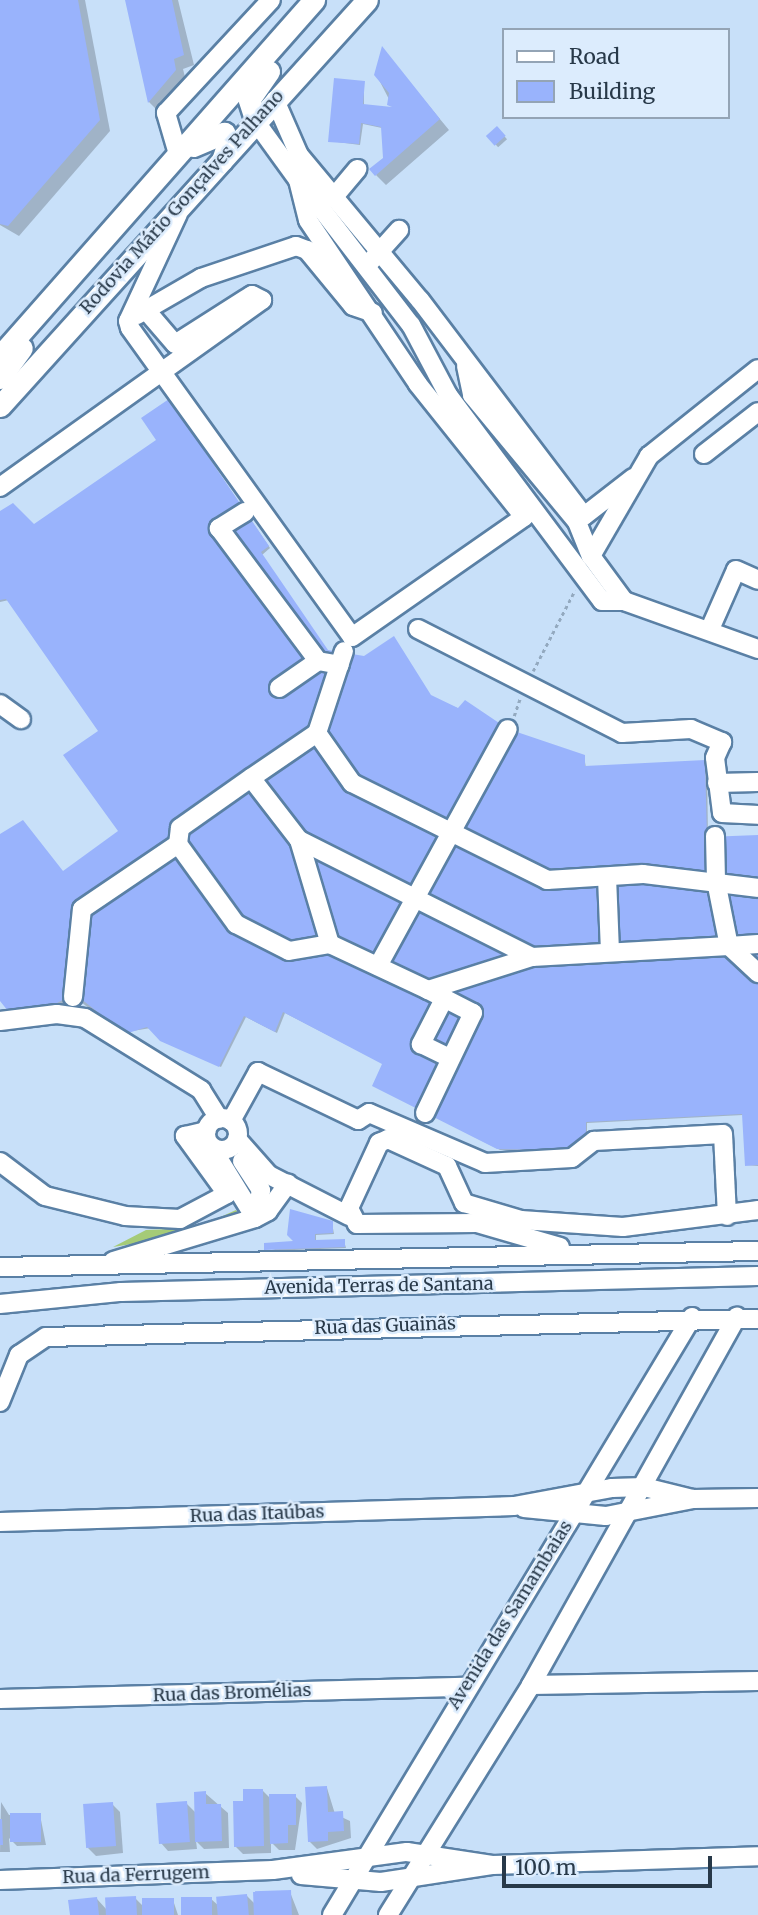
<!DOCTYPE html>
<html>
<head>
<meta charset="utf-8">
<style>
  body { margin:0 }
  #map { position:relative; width:758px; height:1915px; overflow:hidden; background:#c8e0f9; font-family:Merriweather,serif }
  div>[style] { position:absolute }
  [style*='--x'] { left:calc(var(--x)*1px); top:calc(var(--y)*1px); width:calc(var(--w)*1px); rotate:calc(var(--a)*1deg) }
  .green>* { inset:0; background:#a5cb77 }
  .shadow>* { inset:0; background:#0003; transform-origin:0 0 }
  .building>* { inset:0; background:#99b3fc; transform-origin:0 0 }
  .path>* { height:2.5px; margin-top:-1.25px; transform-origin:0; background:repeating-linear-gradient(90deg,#93a9bf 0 3.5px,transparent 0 7px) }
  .roads { filter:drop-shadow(2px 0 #5a80a5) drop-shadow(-2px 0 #5a80a5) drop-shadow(0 2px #5a80a5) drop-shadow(0 -2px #5a80a5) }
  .minor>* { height:18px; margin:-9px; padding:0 9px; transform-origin:9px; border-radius:9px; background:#fff }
  .minor>.ring { margin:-9px; padding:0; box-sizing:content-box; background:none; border:18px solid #fff; border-radius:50% }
  .major>* { height:21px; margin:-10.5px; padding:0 10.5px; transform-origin:10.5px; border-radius:10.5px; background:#fff }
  span { translate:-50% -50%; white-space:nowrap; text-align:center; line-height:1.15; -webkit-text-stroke:5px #dcecfd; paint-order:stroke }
  .street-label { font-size:18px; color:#283949 }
  .legend { position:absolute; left:502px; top:28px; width:228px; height:91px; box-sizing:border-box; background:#dcecfd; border:2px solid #94a4b5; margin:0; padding:9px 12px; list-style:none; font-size:21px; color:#283949 }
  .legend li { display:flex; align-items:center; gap:14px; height:35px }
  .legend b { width:35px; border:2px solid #94a4b5 }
  .scale { position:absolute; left:502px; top:1856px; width:210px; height:32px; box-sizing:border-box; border:4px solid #283949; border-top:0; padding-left:9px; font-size:21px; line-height:24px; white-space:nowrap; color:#283949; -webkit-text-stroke:5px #dcecfd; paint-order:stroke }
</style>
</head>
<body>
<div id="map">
  <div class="green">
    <div style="clip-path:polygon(236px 1210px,240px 1216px,169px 1238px,113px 1247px,146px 1230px,196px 1228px)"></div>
  </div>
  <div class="shadow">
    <div style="clip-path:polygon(0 0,85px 0,110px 131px,19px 236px,0 225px)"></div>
    <div style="clip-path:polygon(127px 0,178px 0,194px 65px,183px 69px,186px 81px,159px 112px,149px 102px)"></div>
    <div style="clip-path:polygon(383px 50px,449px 130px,386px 185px,376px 175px,385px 159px,382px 128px,363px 124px,360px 145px,330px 141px,364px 83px,364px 106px,394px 109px,376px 74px)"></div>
    <div style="left:497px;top:128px;width:15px;height:12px;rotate:48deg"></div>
    <div style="clip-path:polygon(171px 403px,270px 548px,262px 555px,328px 652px,508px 730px,584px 756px,586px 768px,707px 763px,708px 839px,758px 837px,758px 1166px,746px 1165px,743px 1115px,587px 1123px,587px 1148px,575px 1152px,500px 1150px,376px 1087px,384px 1064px,285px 1013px,277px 1033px,246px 1017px,221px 1067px,164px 1042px,151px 1028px,120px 1033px,76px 998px,43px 1013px,0 995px,0 836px,63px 873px,121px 832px,100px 732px,9px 600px,0 602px,0 513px,34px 526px,158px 440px)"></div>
    <div style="clip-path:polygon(292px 1211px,332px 1223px,334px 1234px,316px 1235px,316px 1242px,344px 1241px,346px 1248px,268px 1251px,297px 1243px)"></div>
    <div style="clip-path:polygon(327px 1788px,335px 1814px,350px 1821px,351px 1838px,317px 1849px,309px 1841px)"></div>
    <div style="clip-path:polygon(263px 1791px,271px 1799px,295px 1796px,302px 1803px,295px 1850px,279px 1850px,271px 1842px,271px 1853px,243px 1854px,235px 1846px,245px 1803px)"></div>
    <div style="clip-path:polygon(205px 1793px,228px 1813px,229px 1848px,204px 1849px,196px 1841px,197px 1849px,168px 1851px,161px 1843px,186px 1803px,196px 1813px)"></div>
    <div style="clip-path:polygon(1px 1802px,9px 1815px,40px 1815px,46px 1845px,17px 1846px,9px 1838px,10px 1852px,0 1852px)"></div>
    <div style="clip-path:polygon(112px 1804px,120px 1812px,123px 1853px,96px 1856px,88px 1848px)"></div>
    <div style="clip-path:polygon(290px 1892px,299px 1915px,183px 1915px,211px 1899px,219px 1906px,247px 1896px,256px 1905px)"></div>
    <div style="clip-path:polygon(135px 1898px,144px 1907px,173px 1900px,178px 1915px,71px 1915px,97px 1899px,107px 1910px)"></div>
  </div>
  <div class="building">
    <div style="clip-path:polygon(0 0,78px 0,100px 120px,8px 226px,0 224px)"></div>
    <div style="clip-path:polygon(125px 0,172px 0,184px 55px,174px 59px,176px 70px,148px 103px)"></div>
    <div style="clip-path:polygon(382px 46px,440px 119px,375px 176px,369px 169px,383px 158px,381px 127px,361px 123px,359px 144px,328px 142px,334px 78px,365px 81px,363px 104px,392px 107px,392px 129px,392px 107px,387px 105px,389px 93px,374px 75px)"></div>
    <div style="left:497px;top:126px;width:13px;height:15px;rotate:48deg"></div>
    <div style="clip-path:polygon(169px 399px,269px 546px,261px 552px,328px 650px,364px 656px,394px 636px,431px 695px,458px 708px,465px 700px,508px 729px,585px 755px,585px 766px,705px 760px,707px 837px,758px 835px,758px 1165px,745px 1166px,742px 1114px,586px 1122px,586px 1146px,572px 1150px,497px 1149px,372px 1086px,382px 1064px,283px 1012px,275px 1032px,244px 1016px,219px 1067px,160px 1041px,147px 1027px,125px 1034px,80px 998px,66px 998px,41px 1012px,8px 1011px,0 1001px,0 834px,23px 820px,63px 871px,118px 831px,63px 755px,98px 731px,6px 599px,0 600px,0 511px,13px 503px,34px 524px,156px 440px,141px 418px)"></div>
    <div style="clip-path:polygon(290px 1209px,333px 1221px,333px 1233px,315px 1234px,315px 1240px,345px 1239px,345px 1247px,264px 1250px,264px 1243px,293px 1241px,287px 1235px)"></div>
    <div style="clip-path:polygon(327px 1786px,328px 1812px,343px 1811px,344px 1831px,328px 1832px,328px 1841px,308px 1842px,305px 1787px)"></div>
    <div style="clip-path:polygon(243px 1789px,263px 1789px,264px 1846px,234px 1847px,233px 1801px,243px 1801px)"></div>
    <div style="clip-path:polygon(206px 1791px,206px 1804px,221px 1804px,222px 1841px,195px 1842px,194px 1792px)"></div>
    <div style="clip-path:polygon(269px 1794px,296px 1794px,296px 1825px,288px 1825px,288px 1843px,270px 1844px)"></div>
    <div style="left:187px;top:1801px;width:41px;height:31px;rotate:86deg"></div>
    <div style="left:113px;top:1802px;width:44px;height:30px;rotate:86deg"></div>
    <div style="left:10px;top:1813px;width:31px;height:29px"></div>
    <div style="clip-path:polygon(0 1819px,2px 1819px,3px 1845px,0 1845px)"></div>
    <div style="left:291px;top:1890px;width:25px;height:38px;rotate:88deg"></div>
    <div style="left:247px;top:1894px;width:21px;height:31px;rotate:85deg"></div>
    <div style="left:136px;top:1896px;width:19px;height:31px;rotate:87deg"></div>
    <div style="clip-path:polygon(97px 1897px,99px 1915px,70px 1915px,68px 1900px)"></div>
    <div style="left:212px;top:1897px;width:18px;height:31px;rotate:90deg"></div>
    <div style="left:174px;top:1898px;width:17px;height:32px;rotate:90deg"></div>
  </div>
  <div class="path">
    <div style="--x:533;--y:671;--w:91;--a:-62.6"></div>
    <div style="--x:514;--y:716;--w:18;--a:-71"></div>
  </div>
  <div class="roads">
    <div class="minor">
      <div style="--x:275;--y:100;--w:60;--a:66.4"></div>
      <div style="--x:299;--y:155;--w:189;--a:50.2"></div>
      <div style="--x:420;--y:300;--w:271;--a:52.8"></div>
      <div style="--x:584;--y:516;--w:62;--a:-37.8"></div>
      <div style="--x:178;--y:154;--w:43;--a:-106.3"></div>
      <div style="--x:166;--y:113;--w:154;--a:-47.1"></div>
      <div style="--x:303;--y:185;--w:177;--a:52.4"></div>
      <div style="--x:411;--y:325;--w:79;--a:62.1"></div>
      <div style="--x:448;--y:395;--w:257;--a:53.2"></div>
      <div style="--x:602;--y:601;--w:22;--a:0"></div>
      <div style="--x:624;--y:601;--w:142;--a:19.7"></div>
      <div style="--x:333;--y:198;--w:38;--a:-50"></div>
      <div style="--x:178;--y:214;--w:118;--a:115"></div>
      <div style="--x:128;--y:321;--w:7;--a:74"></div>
      <div style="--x:130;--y:328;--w:380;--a:54.3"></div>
      <div style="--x:352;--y:637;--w:210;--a:-34.9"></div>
      <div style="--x:524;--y:517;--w:170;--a:-128.6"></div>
      <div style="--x:418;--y:384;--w:197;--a:-123.9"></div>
      <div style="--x:308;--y:220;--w:41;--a:-104"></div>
      <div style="--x:298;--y:180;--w:72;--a:-125.9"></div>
      <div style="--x:371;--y:261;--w:42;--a:-47.9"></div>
      <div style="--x:137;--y:315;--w:74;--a:-30"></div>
      <div style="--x:201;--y:278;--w:100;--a:-18.6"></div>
      <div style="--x:296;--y:246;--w:12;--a:20"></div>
      <div style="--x:307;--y:250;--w:72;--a:50.6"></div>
      <div style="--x:353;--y:306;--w:21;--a:19"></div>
      <div style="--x:466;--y:366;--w:30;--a:78"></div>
      <div style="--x:472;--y:395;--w:165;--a:50.4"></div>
      <div style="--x:577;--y:522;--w:37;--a:68"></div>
      <div style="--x:591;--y:556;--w:56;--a:53.7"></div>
      <div style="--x:704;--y:454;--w:68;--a:-37.9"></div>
      <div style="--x:0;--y:487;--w:322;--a:-35.5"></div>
      <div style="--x:262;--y:300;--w:11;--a:-153"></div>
      <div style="--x:252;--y:295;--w:91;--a:147.5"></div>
      <div style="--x:175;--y:344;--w:46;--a:-130.6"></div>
      <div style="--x:245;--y:512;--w:31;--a:148"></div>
      <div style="--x:219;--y:528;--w:166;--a:53.3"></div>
      <div style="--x:318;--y:661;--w:22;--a:10"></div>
      <div style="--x:591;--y:556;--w:116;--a:-59.9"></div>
      <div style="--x:649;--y:456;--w:139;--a:-38.6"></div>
      <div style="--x:418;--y:629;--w:229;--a:27"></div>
      <div style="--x:622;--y:733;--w:69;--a:-3.3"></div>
      <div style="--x:691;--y:729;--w:34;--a:23"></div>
      <div style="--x:722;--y:742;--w:17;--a:114"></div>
      <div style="--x:715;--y:758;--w:55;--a:82.7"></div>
      <div style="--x:722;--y:813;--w:36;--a:3"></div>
      <div style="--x:710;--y:629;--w:64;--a:-66.2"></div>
      <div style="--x:736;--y:570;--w:24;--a:24"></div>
      <div style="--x:279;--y:688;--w:47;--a:-34.7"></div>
      <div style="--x:0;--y:704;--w:26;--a:36"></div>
      <div style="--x:317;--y:733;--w:86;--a:-71.8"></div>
      <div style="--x:717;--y:783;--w:41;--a:-1.4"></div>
      <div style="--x:715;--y:836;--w:45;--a:88.7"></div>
      <div style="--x:716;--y:881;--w:66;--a:78.7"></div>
      <div style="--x:729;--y:946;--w:29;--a:-4"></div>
      <div style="--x:299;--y:840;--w:109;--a:73.4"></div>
      <div style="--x:330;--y:944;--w:108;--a:25.1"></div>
      <div style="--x:428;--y:990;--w:109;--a:-17.6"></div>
      <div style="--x:532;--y:957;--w:197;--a:-3.2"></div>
      <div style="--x:729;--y:946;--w:40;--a:43"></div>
      <div style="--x:178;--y:844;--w:99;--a:54.1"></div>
      <div style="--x:236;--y:924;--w:59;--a:27"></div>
      <div style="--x:289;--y:951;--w:42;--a:-9.7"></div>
      <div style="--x:607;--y:877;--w:75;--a:87.7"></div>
      <div style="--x:532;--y:957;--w:261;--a:-153.3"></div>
      <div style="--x:299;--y:840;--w:78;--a:-127.7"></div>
      <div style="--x:251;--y:778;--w:80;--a:-34.3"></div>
      <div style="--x:317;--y:733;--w:61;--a:55"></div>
      <div style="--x:352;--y:783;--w:218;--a:26.4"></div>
      <div style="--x:547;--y:880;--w:96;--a:-3.6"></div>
      <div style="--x:643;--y:874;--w:116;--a:6.9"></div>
      <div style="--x:378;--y:966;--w:270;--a:-61.3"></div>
      <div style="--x:73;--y:997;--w:88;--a:-84.2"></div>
      <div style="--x:82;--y:909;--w:116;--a:-34.1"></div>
      <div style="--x:178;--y:844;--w:16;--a:-83"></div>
      <div style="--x:180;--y:828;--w:87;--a:-35.2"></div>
      <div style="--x:444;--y:999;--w:51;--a:117.1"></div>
      <div style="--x:421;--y:1044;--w:32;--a:26"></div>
      <div style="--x:0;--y:1021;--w:57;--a:-7"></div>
      <div style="--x:57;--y:1014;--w:28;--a:8"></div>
      <div style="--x:85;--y:1018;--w:137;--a:31.8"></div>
      <div style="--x:201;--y:1090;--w:34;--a:58"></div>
      <div style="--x:425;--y:1113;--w:111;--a:-64.4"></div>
      <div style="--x:473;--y:1013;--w:51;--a:-152.9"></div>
      <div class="ring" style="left:206px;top:1118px;width:14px;height:14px"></div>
      <div style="--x:231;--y:1121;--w:56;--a:-61.1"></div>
      <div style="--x:258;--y:1072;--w:111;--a:25.6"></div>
      <div style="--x:358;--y:1120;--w:13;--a:-32"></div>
      <div style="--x:369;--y:1113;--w:126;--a:23.3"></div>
      <div style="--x:485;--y:1163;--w:87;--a:-3.3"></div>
      <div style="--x:572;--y:1158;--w:28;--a:-38"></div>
      <div style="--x:594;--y:1141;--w:129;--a:-3.1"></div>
      <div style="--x:723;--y:1134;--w:82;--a:87.2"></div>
      <div style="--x:237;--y:1139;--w:48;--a:48.4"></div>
      <div style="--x:269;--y:1175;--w:90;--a:27.1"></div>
      <div style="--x:212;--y:1148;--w:82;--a:58.4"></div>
      <div style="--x:242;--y:1161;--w:35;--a:57"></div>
      <div style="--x:261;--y:1190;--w:21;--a:101"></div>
      <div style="--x:0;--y:1162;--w:56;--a:37.1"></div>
      <div style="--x:45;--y:1196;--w:82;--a:14"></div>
      <div style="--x:125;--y:1216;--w:55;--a:3.1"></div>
      <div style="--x:180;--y:1219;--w:53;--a:-28"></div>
      <div style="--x:227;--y:1194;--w:72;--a:-125.9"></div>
      <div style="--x:185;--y:1136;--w:22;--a:-13"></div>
      <div style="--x:560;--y:1247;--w:86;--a:-163.9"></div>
      <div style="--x:477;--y:1223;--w:120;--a:179.5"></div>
      <div style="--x:357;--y:1224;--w:18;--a:-117"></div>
      <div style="--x:349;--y:1208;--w:72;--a:-65.2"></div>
      <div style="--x:379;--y:1143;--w:10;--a:-24"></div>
      <div style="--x:388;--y:1139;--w:65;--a:24.6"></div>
      <div style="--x:447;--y:1166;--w:41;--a:65.3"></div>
      <div style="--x:464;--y:1203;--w:59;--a:16.6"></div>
      <div style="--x:521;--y:1220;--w:102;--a:3.9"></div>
      <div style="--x:623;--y:1227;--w:136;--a:-7.2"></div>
      <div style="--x:113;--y:1261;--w:148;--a:-16.8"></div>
      <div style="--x:255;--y:1218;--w:15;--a:-28"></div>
      <div style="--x:268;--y:1211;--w:34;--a:-54"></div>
      <div style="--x:0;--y:1267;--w:758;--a:-1.21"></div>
      <div style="--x:0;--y:1304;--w:122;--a:-5.7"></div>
      <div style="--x:121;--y:1292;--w:637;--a:-1.44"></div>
      <div style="--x:0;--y:1402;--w:51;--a:-68"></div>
      <div style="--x:19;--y:1355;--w:32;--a:-34"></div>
      <div style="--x:46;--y:1337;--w:712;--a:-1.45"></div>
      <div style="--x:524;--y:1508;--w:82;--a:5.6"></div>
      <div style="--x:606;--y:1516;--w:89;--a:-11.1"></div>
      <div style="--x:693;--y:1499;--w:65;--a:-0.9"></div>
      <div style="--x:0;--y:1522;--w:514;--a:-1.78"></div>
      <div style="--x:514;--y:1506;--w:100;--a:-10.4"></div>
      <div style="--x:612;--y:1488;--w:32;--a:-2"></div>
      <div style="--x:644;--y:1487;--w:50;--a:13.8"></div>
      <div style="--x:531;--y:1685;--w:227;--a:-1"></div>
      <div style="--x:0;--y:1699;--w:465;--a:-1.5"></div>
      <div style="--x:301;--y:1875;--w:80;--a:5"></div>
      <div style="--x:381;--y:1882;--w:112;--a:-8.7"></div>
      <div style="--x:492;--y:1865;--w:266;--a:-1.9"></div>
      <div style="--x:0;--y:1880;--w:273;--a:-2.1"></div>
      <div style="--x:273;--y:1870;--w:135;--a:-7.7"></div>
      <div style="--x:407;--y:1852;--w:86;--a:8.7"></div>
      <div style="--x:332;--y:1915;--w:698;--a:-58.95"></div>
      <div style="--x:388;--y:1915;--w:271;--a:-58.1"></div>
      <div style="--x:531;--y:1685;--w:422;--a:-60.8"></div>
    </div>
    <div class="major">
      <div style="--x:256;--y:122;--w:23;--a:-108"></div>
      <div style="--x:249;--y:100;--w:35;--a:-55"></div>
      <div style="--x:193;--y:146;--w:34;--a:-23"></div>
      <div style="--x:224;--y:133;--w:11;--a:68"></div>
      <div style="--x:228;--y:143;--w:18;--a:109"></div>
      <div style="--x:0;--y:356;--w:475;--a:-48.6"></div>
      <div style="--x:0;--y:378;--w:37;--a:-54"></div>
      <div style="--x:0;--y:406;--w:547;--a:-47.89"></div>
    </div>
  </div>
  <div class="street-label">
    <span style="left:182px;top:202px;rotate:-48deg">Rodovia Mário Gonçalves Palhano</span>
    <span style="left:379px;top:1286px;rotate:-1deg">Avenida Terras de Santana</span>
    <span style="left:385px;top:1326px;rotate:-2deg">Rua das Guainãs</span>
    <span style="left:257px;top:1514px;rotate:-2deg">Rua das Itaúbas</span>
    <span style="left:510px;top:1615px;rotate:-58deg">Avenida das Samambaias</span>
    <span style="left:232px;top:1693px;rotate:-2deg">Rua das Bromélias</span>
    <span style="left:136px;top:1875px;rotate:-2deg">Rua da Ferrugem</span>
  </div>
  <ul class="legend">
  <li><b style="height:9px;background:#fff"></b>Road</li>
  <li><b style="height:19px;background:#99b3fc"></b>Building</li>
  </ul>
  <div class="scale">100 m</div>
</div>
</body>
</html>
